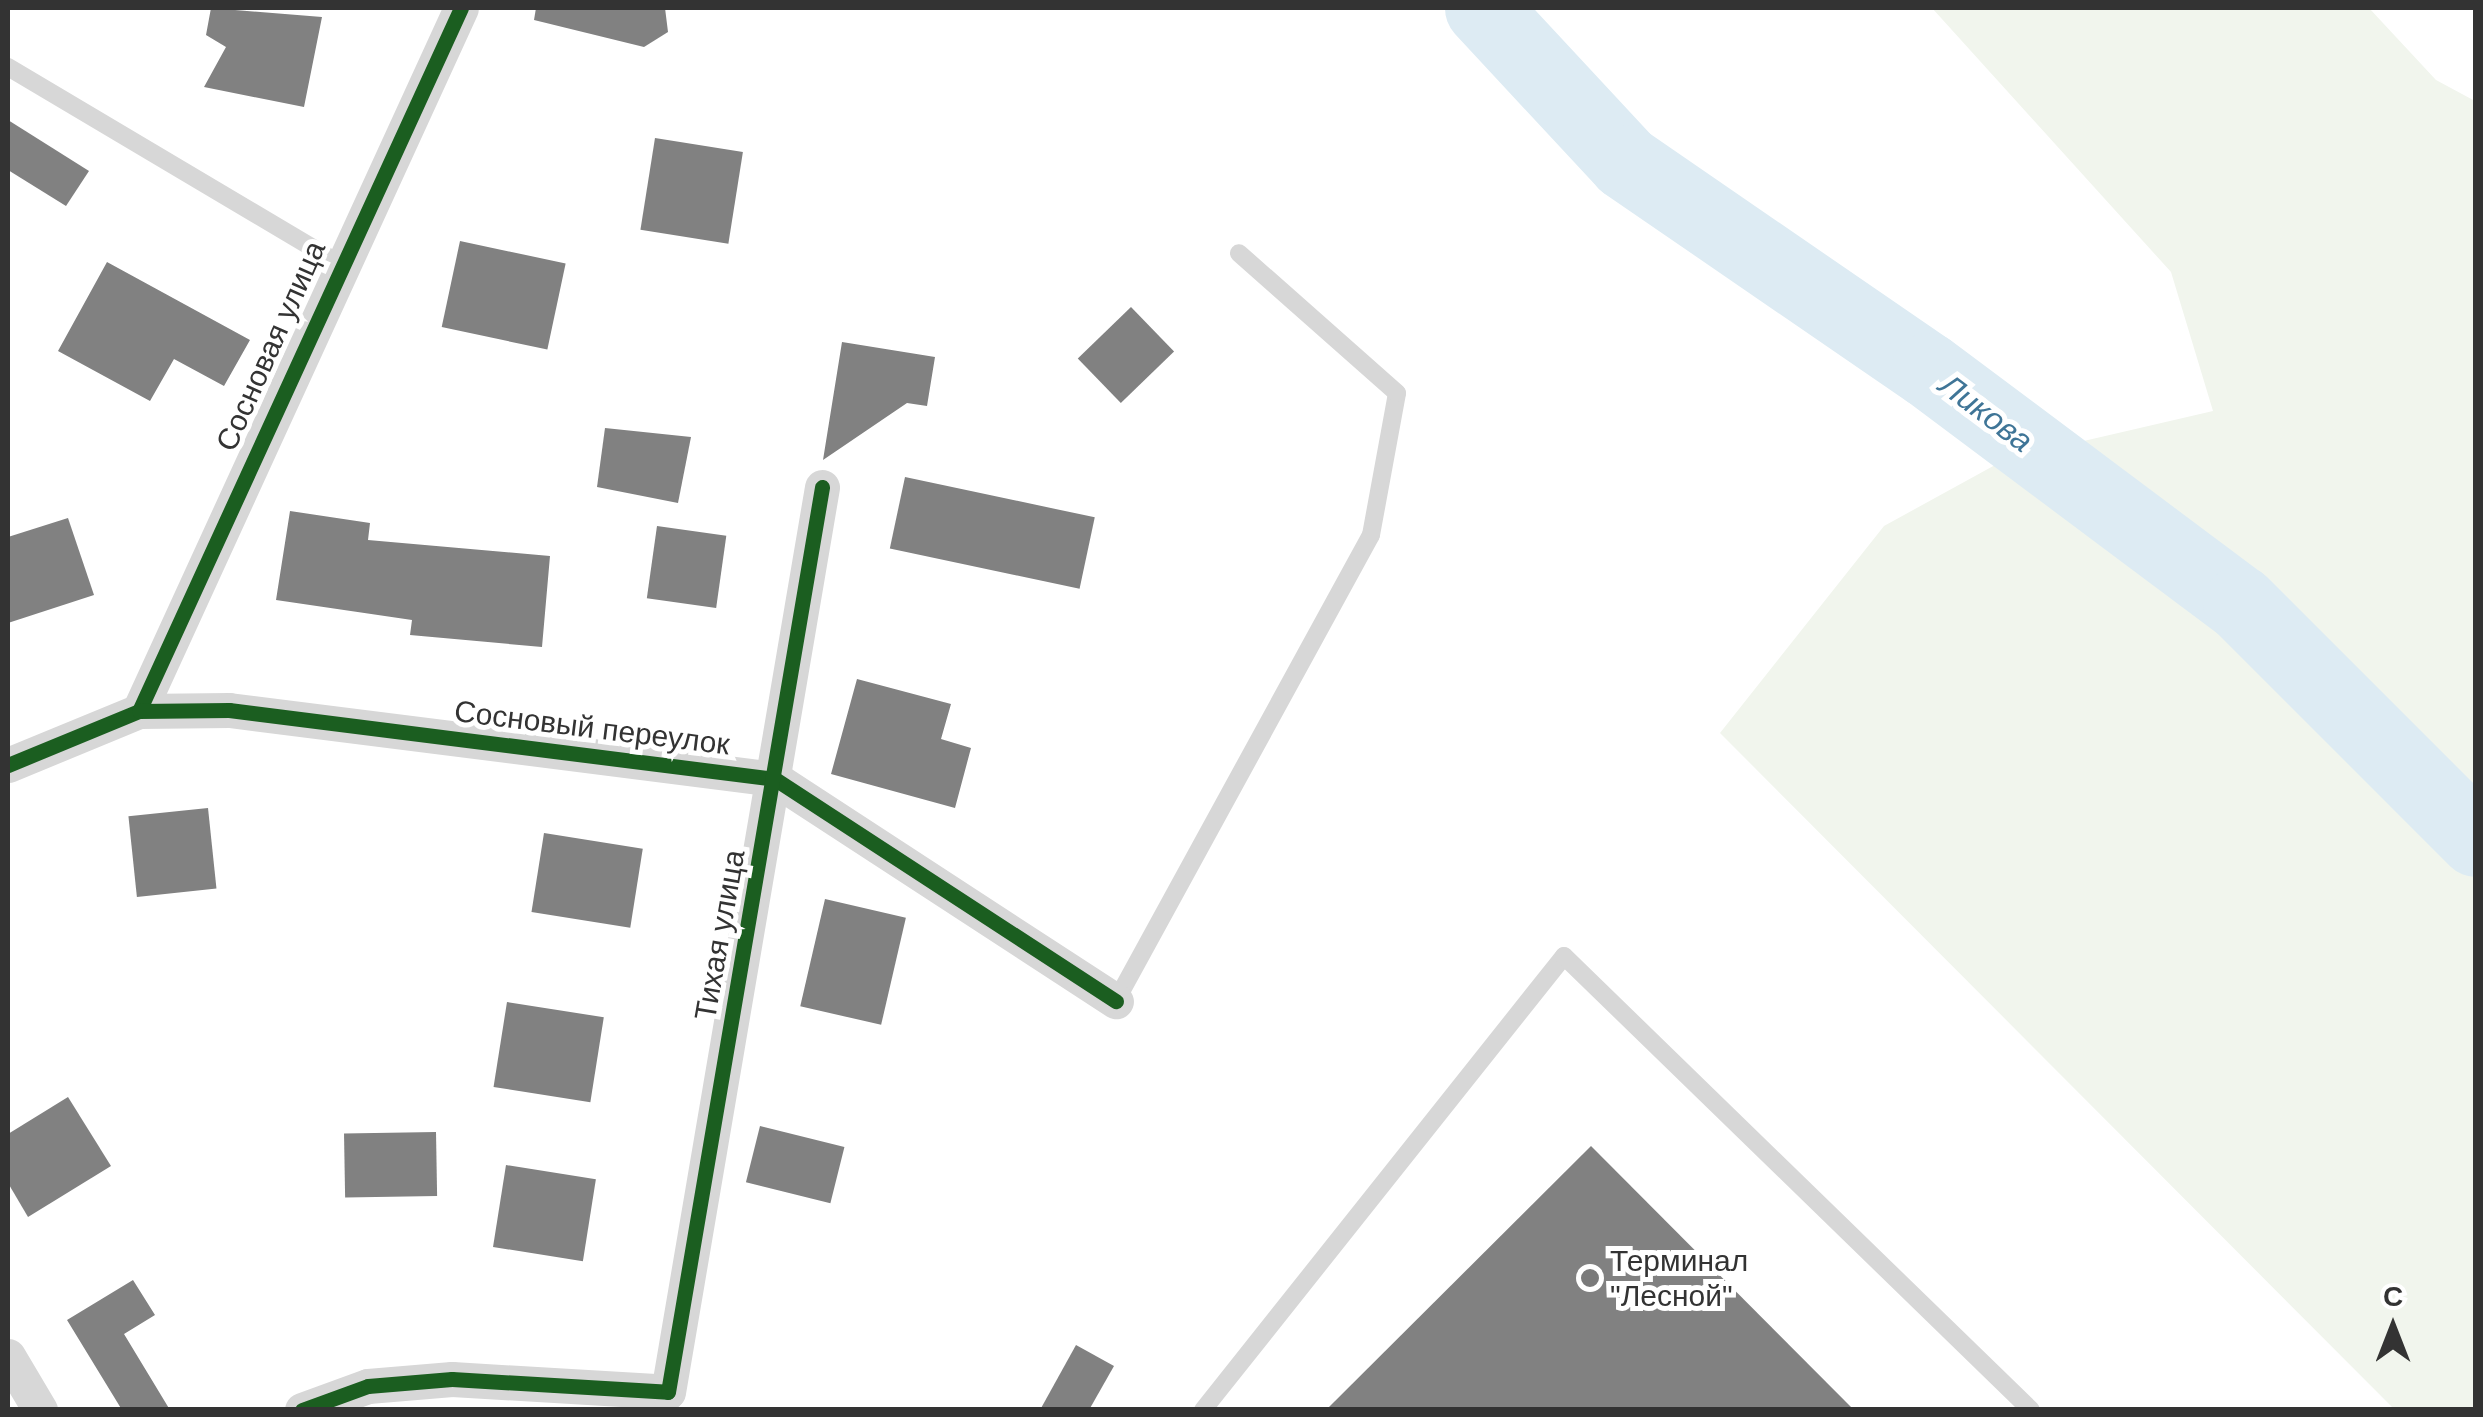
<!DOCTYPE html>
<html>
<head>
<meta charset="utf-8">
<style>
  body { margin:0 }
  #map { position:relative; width:2483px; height:1417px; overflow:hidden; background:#fff; font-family:Arial,sans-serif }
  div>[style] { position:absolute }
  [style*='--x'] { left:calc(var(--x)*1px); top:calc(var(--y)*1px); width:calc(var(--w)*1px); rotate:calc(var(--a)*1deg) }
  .green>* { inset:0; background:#f1f5ed }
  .river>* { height:75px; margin:-37.5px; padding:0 37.5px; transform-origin:37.5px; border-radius:37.5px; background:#ddebf3 }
  .building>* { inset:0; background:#818181; transform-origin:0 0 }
  .service>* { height:18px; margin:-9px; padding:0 9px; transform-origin:9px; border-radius:9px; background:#d7d7d7 }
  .minor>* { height:35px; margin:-17.5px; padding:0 17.5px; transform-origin:17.5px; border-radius:17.5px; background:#d7d7d7 }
  .cycleway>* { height:15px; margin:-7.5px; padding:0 7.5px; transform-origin:7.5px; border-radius:7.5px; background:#1b5e20 }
  .dots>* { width:28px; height:28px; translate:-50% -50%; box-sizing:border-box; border:5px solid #fff; border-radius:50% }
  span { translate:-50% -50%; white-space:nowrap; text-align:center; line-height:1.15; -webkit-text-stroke:10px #fff; paint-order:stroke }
  .street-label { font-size:30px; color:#333 }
  .poi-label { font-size:30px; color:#333 }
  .left { translate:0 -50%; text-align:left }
  .water-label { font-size:32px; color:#3f7597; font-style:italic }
  .frame { position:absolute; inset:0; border:10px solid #333; pointer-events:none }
  .north { position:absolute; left:2343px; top:1277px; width:100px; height:100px; -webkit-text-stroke:8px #fff; paint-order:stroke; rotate:0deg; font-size:28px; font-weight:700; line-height:40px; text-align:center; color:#333 }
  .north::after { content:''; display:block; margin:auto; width:35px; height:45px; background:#333; clip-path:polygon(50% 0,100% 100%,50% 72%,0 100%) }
</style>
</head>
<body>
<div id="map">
  <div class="green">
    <div style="clip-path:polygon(1932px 8px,2369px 8px,2436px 80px,2475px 101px,2475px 1409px,2394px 1409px,1720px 733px,1884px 526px,2006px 459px,2213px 411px,2171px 272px)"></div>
  </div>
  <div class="river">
    <div style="--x:1482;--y:8;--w:210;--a:47.1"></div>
    <div style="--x:1625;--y:162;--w:368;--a:34.5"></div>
    <div style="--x:1928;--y:370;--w:389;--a:36.8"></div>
    <div style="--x:2240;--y:603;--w:334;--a:45"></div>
  </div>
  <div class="building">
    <div style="clip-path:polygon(211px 8px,322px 17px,304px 107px,204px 87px,226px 47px,206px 35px)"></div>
    <div style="clip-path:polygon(536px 8px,665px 8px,668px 32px,644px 47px,534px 20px)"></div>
    <div style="clip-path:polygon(8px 120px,89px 171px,66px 206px,8px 170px)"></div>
    <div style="left:655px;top:138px;width:89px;height:93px;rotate:9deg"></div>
    <div style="left:460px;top:241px;width:108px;height:88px;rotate:12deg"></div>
    <div style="clip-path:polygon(107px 262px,250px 340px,224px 386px,174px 359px,150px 401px,58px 351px)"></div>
    <div style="left:1131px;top:307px;width:62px;height:74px;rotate:46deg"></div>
    <div style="clip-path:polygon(842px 342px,935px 357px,927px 406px,907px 403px,823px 460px)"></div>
    <div style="clip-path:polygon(605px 428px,691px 437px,678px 503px,597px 487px)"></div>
    <div style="left:905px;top:477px;width:194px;height:73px;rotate:12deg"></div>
    <div style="clip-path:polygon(290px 511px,370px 523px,368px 540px,550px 556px,542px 647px,410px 635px,412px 620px,276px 600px)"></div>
    <div style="clip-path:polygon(68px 518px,94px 595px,8px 623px,8px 537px)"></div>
    <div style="left:657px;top:526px;width:70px;height:73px;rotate:8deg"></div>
    <div style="clip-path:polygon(857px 679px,951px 704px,941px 739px,971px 748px,955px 808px,831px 774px)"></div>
    <div style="left:208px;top:808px;width:81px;height:80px;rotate:84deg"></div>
    <div style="left:544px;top:833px;width:100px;height:80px;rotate:9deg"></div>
    <div style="left:825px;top:899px;width:83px;height:110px;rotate:13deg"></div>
    <div style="left:507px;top:1002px;width:98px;height:86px;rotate:9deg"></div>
    <div style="clip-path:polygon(68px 1097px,111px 1166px,28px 1217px,8px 1183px,8px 1134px)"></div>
    <div style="left:760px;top:1126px;width:87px;height:58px;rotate:14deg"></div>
    <div style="left:436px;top:1132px;width:64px;height:92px;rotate:89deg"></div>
    <div style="clip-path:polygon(1591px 1146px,1854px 1410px,1326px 1410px)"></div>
    <div style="left:506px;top:1165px;width:91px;height:83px;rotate:9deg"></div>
    <div style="clip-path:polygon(133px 1280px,155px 1315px,124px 1334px,170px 1410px,122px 1410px,67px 1320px)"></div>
    <div style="clip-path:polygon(1076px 1345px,1114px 1366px,1089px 1410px,1040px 1410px)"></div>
  </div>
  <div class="service">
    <div style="--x:8;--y:67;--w:384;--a:30.7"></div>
    <div style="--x:1116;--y:1001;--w:531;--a:-61.31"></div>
    <div style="--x:1371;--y:535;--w:144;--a:-79.6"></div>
    <div style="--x:1397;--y:393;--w:211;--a:-138.5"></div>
    <div style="--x:1203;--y:1410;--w:580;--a:-51.51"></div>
    <div style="--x:1564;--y:956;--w:651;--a:44.19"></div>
  </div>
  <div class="minor">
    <div style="--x:139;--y:711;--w:773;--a:-65.39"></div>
    <div style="--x:8;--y:765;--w:142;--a:-22.4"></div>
    <div style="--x:139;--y:711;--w:90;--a:-0.6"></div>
    <div style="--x:229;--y:710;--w:550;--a:7.2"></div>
    <div style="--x:775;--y:779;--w:407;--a:33.1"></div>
    <div style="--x:8;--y:1356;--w:63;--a:59.3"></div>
    <div style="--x:302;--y:1410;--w:70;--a:-20"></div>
    <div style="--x:368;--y:1386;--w:84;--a:-4.8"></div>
    <div style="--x:452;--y:1379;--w:216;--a:3.4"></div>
    <div style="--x:668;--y:1392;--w:918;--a:-80.34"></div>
  </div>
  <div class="cycleway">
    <div style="--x:139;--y:711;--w:773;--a:-65.39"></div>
    <div style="--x:8;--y:765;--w:142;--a:-22.4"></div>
    <div style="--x:139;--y:711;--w:90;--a:-0.6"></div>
    <div style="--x:229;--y:710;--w:550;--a:7.2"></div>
    <div style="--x:775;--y:779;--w:407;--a:33.1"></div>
    <div style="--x:302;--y:1410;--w:70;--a:-20"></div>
    <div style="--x:368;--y:1386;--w:84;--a:-4.8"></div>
    <div style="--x:452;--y:1379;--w:216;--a:3.4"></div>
    <div style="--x:668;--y:1392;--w:918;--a:-80.34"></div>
  </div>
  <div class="dots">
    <div style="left:1590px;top:1278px;background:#7a7a7a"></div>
  </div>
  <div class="street-label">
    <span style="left:271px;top:346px;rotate:-66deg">Сосновая улица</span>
    <span style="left:592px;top:728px;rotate:7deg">Сосновый переулок</span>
    <span style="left:720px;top:935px;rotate:-80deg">Тихая улица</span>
  </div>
  <div class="poi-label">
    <span class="left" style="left:1610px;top:1278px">Терминал<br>"Лесной"</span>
  </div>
  <div class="water-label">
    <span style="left:1986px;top:413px;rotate:37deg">Ликова</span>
  </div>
  <div class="frame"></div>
  <div class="north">С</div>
</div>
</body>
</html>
